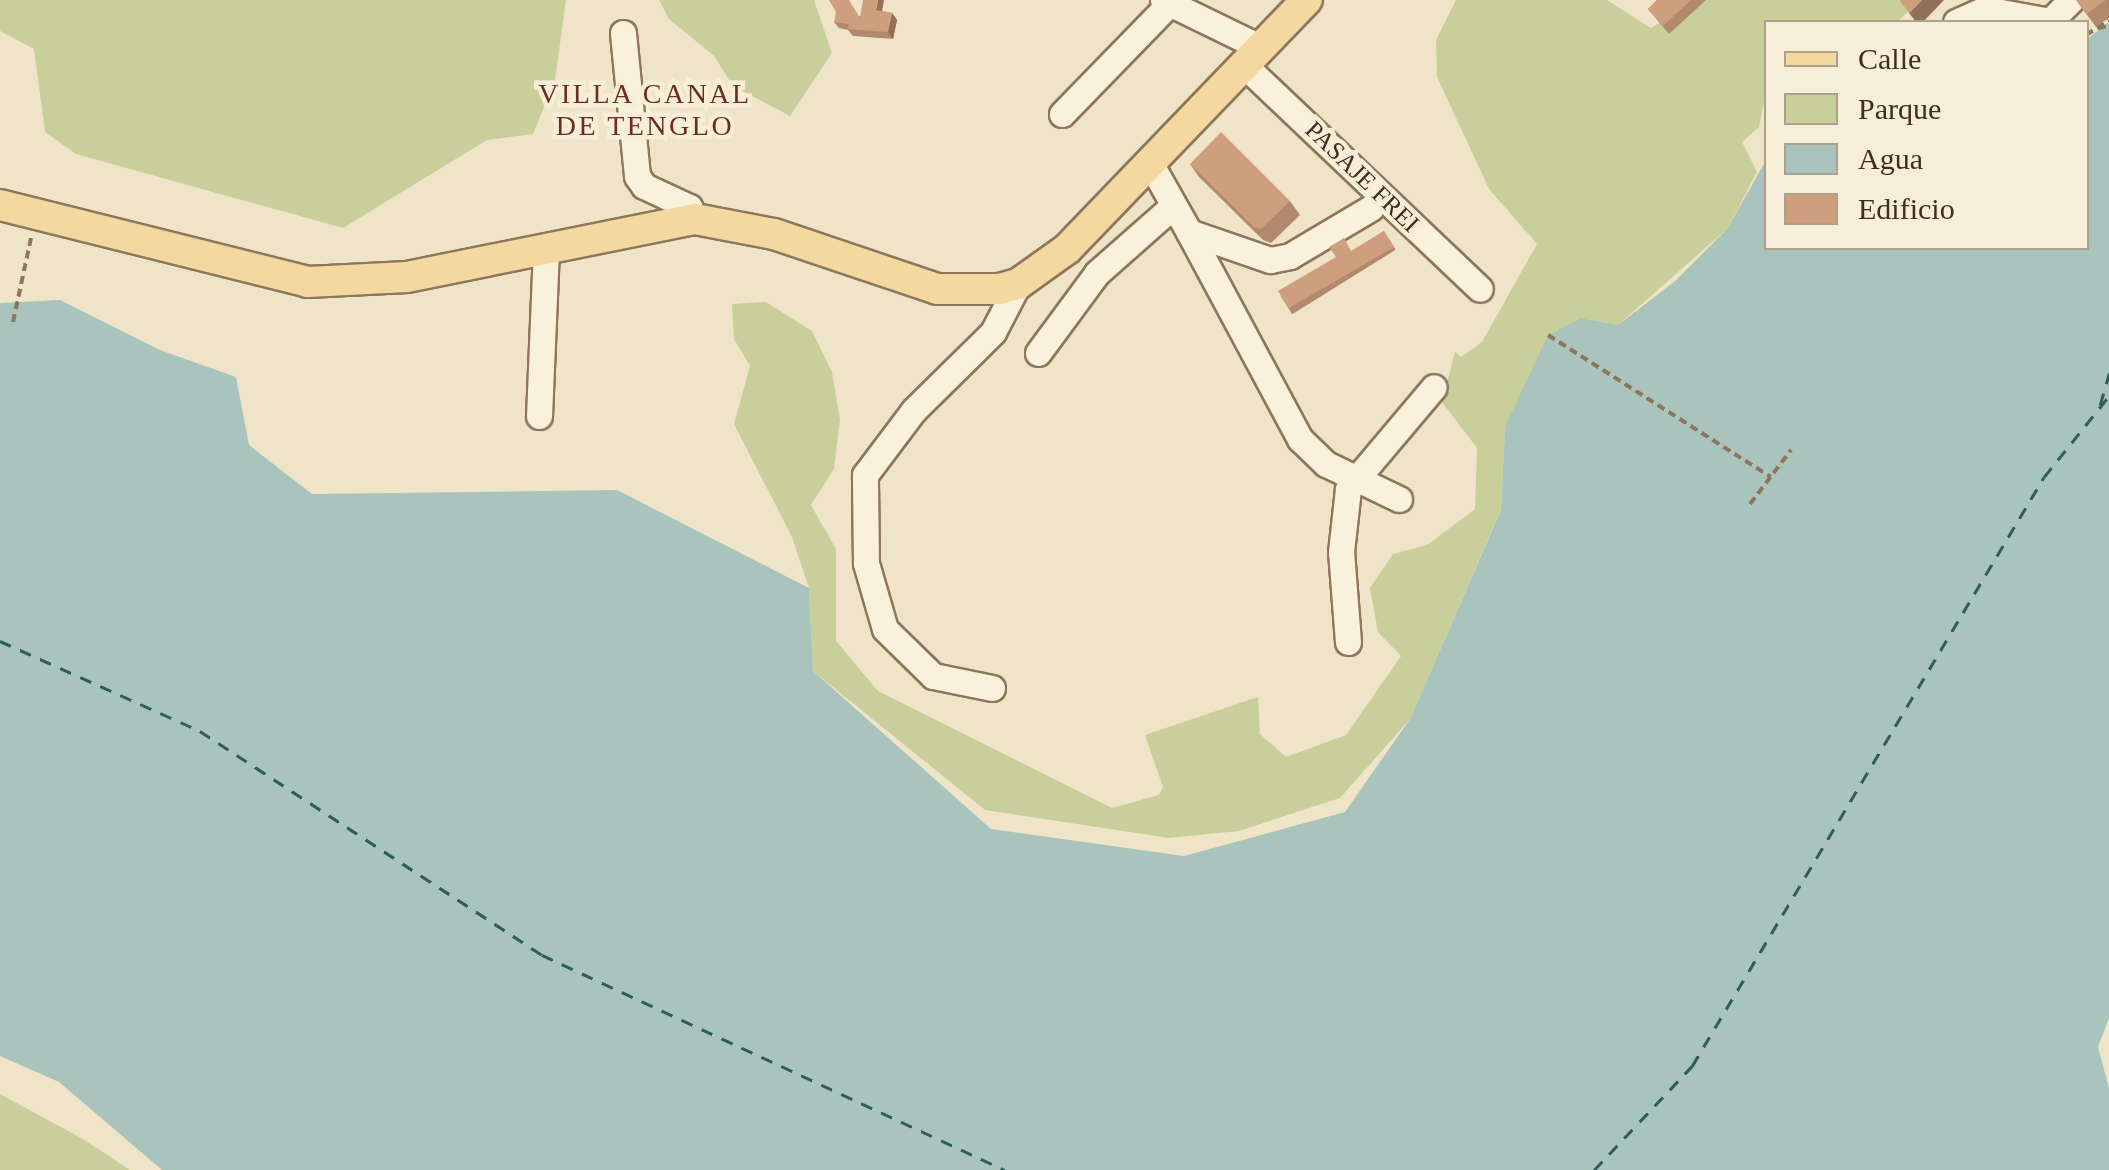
<!DOCTYPE html>
<html>
<head>
<meta charset="utf-8">
<style>
  body { margin:0 }
  #map { position:relative; width:2109px; height:1170px; overflow:hidden; background:#f0e4c8; font-family:Georgia,serif }
  div>[style] { position:absolute }
  [style*='--x'] { left:calc(var(--x)*1px); top:calc(var(--y)*1px); width:calc(var(--w)*1px); rotate:calc(var(--a)*1deg) }
  .green>* { inset:0; background:#c9cf9b }
  .water>* { inset:0; background:#a9c4bc }
  .ferry>* { height:2.5px; margin-top:-1.25px; transform-origin:0; background:repeating-linear-gradient(90deg,#2f5d5a 0 12px,transparent 0 22px) }
  .path>* { height:4px; margin-top:-2px; transform-origin:0; background:repeating-linear-gradient(90deg,#8d765c 0 8px,transparent 0 13px) }
  .roads { filter:drop-shadow(2px 0 #8d765c) drop-shadow(-2px 0 #8d765c) drop-shadow(0 2px #8d765c) drop-shadow(0 -2px #8d765c) }
  .minor>* { height:25px; margin:-12.5px; padding:0 12.5px; transform-origin:12.5px; border-radius:12.5px; background:#faf1dc }
  .major>* { height:30px; margin:-15px; padding:0 15px; transform-origin:15px; border-radius:15px; background:#f3d9a0 }
  .wall>* { inset:0; background:#b2896c; transform-origin:0 0 }
  .shaded-wall>* { inset:0; background:#916f58 }
  .building>* { inset:0; background:#cf9f7d }
  span { translate:-50% -50%; white-space:nowrap; text-align:center; line-height:1.15; -webkit-text-stroke:9px #f7eed8; paint-order:stroke }
  .street-label { font-size:25px; color:#3d2e20 }
  .neighbourhood-label { font-size:28px; color:#6b2e1e; letter-spacing:2.5px }
  .legend { position:absolute; left:1764px; top:20px; width:325px; height:230px; box-sizing:border-box; background:#f7eed8; border:2px solid #ada18e; margin:0; padding:12px 18px; list-style:none; font-size:30px; color:#3d2e20 }
  .legend li { display:flex; align-items:center; gap:20px; height:50px }
  .legend b { width:50px; border:2px solid #ada18e }
</style>
</head>
<body>
<div id="map">
  <div class="green">
    <div style="clip-path:polygon(0 0,566px 0,555px 80px,533px 134px,487px 140px,343px 228px,76px 154px,45px 132px,34px 49px,0 31px)"></div>
    <div style="clip-path:polygon(659px 0,814px 0,832px 53px,790px 116px,733px 86px,714px 56px,669px 19px)"></div>
    <div style="clip-path:polygon(1456px 0,1607px 0,1651px 28px,1696px 0,1921px 0,1897px 22px,1766px 22px,1766px 92px,1759px 127px,1742px 142px,1757px 172px,1727px 229px,1618px 325px,1581px 318px,1505px 427px,1501px 509px,1410px 719px,1340px 798px,1239px 831px,1169px 838px,985px 810px,813px 671px,809px 588px,792px 537px,734px 424px,750px 366px,734px 339px,732px 304px,766px 302px,812px 331px,832px 372px,840px 420px,834px 469px,811px 505px,836px 549px,836px 641px,878px 691px,1112px 808px,1159px 795px,1163px 787px,1145px 735px,1258px 697px,1260px 734px,1286px 757px,1346px 735px,1401px 656px,1378px 632px,1370px 588px,1393px 554px,1427px 545px,1475px 509px,1477px 448px,1442px 402px,1455px 352px,1461px 357px,1482px 342px,1537px 244px,1489px 189px,1437px 77px,1436px 40px)"></div>
    <div style="clip-path:polygon(0 1094px,83px 1139px,130px 1170px,0 1170px)"></div>
  </div>
  <div class="water">
    <div style="clip-path:polygon(2109px 22px,2109px 1018px,2098px 1047px,2109px 1088px,2109px 1170px,162px 1170px,59px 1082px,0 1056px,0 303px,60px 300px,160px 350px,236px 377px,249px 445px,312px 494px,617px 490px,809px 588px,813px 671px,991px 829px,1184px 856px,1345px 812px,1410px 719px,1501px 510px,1505px 427px,1548px 335px,1581px 318px,1618px 325px,1675px 281px,1727px 229px,1766px 160px,1766px 248px,2086px 248px,2087px 39px)"></div>
  </div>
  <div class="ferry">
    <div style="--x:2100;--y:405;--w:33;--a:-74"></div>
    <div style="--x:0;--y:641;--w:219;--a:24.2"></div>
    <div style="--x:200;--y:731;--w:409;--a:33.2"></div>
    <div style="--x:542;--y:955;--w:510;--a:24.91"></div>
    <div style="--x:1594;--y:1170;--w:143;--a:-46.7"></div>
    <div style="--x:1692;--y:1066;--w:686;--a:-59.14"></div>
    <div style="--x:2044;--y:477;--w:104;--a:-51.3"></div>
  </div>
  <div class="path">
    <div style="--x:2098;--y:28;--w:11;--a:-10"></div>
    <div style="--x:2086;--y:35;--w:27;--a:-33"></div>
    <div style="--x:13;--y:322;--w:86;--a:-77.9"></div>
    <div style="--x:1548;--y:335;--w:264;--a:32.5"></div>
    <div style="--x:1750;--y:504;--w:68;--a:-52.8"></div>
  </div>
  <div class="roads">
    <div class="minor">
      <div style="--x:1163;--y:0;--w:108;--a:25.9"></div>
      <div style="--x:1956;--y:22;--w:32;--a:-24"></div>
      <div style="--x:1985;--y:9;--w:66;--a:10.5"></div>
      <div style="--x:2050;--y:21;--w:30;--a:-45"></div>
      <div style="--x:623;--y:33;--w:144;--a:84.4"></div>
      <div style="--x:637;--y:176;--w:12;--a:55"></div>
      <div style="--x:644;--y:186;--w:50;--a:25"></div>
      <div style="--x:689;--y:207;--w:13;--a:63"></div>
      <div style="--x:1244;--y:65;--w:325;--a:43.5"></div>
      <div style="--x:1062;--y:114;--w:155;--a:-45.8"></div>
      <div style="--x:1150;--y:163;--w:79;--a:60.5"></div>
      <div style="--x:1189;--y:232;--w:86;--a:19.1"></div>
      <div style="--x:1270;--y:260;--w:20;--a:-11"></div>
      <div style="--x:1290;--y:256;--w:94;--a:-30.7"></div>
      <div style="--x:1189;--y:232;--w:235;--a:61.8"></div>
      <div style="--x:1300;--y:439;--w:36;--a:44"></div>
      <div style="--x:1326;--y:464;--w:81;--a:25.6"></div>
      <div style="--x:1038;--y:353;--w:99;--a:-53.6"></div>
      <div style="--x:1097;--y:273;--w:101;--a:-41.4"></div>
      <div style="--x:539;--y:416;--w:169;--a:-87.6"></div>
      <div style="--x:1348;--y:642;--w:90;--a:-94.4"></div>
      <div style="--x:1341;--y:552;--w:63;--a:-83.7"></div>
      <div style="--x:1348;--y:489;--w:133;--a:-49.9"></div>
      <div style="--x:992;--y:688;--w:60;--a:-168.5"></div>
      <div style="--x:933;--y:676;--w:67;--a:-135.6"></div>
      <div style="--x:885;--y:629;--w:69;--a:-106.1"></div>
      <div style="--x:866;--y:563;--w:88;--a:-90.7"></div>
      <div style="--x:865;--y:475;--w:81;--a:-53"></div>
      <div style="--x:914;--y:410;--w:111;--a:-44.6"></div>
      <div style="--x:993;--y:332;--w:54;--a:-62.5"></div>
    </div>
    <div class="major">
      <div style="--x:0;--y:205;--w:317;--a:14"></div>
      <div style="--x:308;--y:282;--w:99;--a:-2.9"></div>
      <div style="--x:407;--y:277;--w:294;--a:-11.4"></div>
      <div style="--x:695;--y:219;--w:80;--a:10.8"></div>
      <div style="--x:774;--y:234;--w:172;--a:18.6"></div>
      <div style="--x:937;--y:289;--w:62;--a:0"></div>
      <div style="--x:999;--y:289;--w:20;--a:-15"></div>
      <div style="--x:1018;--y:284;--w:60;--a:-35.5"></div>
      <div style="--x:1067;--y:249;--w:346;--a:-46.1"></div>
    </div>
  </div>
  <div class="wall">
    <div style="clip-path:polygon(1657px 0,1706px 0,1669px 34px,1648px 9px)"></div>
    <div style="clip-path:polygon(2076px 0,2109px 0,2109px 18px,2096px 27px)"></div>
    <div style="clip-path:polygon(882px 11px,892px 13px,897px 20px,893px 39px,853px 36px,848px 30px,839px 28px,834px 22px)"></div>
    <div style="clip-path:polygon(1190px 164px,1290px 201px,1300px 215px,1271px 243px,1263px 240px,1199px 177px)"></div>
    <div style="left:1384px;top:231px;width:22px;height:122px;rotate:58deg"></div>
  </div>
  <div class="shaded-wall">
    <div style="clip-path:polygon(878px 0,884px 0,881px 17px,876px 10px)"></div>
    <div style="clip-path:polygon(1922px 0,1944px 0,1923px 22px,1916px 22px,1909px 13px)"></div>
    <div style="clip-path:polygon(892px 13px,897px 20px,893px 39px,888px 32px)"></div>
  </div>
  <div class="building">
    <div style="clip-path:polygon(829px 0,849px 0,860px 18px,863px 0,878px 0,876px 10px,892px 13px,888px 32px,848px 29px,849px 24px,834px 22px,836px 12px)"></div>
    <div style="clip-path:polygon(1657px 0,1691px 0,1663px 26px,1648px 9px)"></div>
    <div style="clip-path:polygon(1901px 0,1922px 0,1909px 13px,1900px 1px)"></div>
    <div style="clip-path:polygon(2076px 0,2106px 0,2086px 14px)"></div>
    <div style="clip-path:polygon(1221px 132px,1290px 201px,1261px 229px,1254px 227px,1190px 164px)"></div>
    <div style="clip-path:polygon(1384px 231px,1394px 247px,1289px 308px,1278px 291px,1336px 257px,1329px 247px,1344px 238px,1351px 251px)"></div>
  </div>
  <div class="street-label">
    <span style="left:1362px;top:177px;rotate:44deg">PASAJE FREI</span>
  </div>
  <div class="neighbourhood-label">
    <span style="left:645px;top:110px">VILLA CANAL<br>DE TENGLO</span>
  </div>
  <ul class="legend">
  <li><b style="height:12px;background:#f3d9a0"></b>Calle</li>
  <li><b style="height:28px;background:#c9cf9b"></b>Parque</li>
  <li><b style="height:28px;background:#a9c4bc"></b>Agua</li>
  <li><b style="height:28px;background:#cf9f7d"></b>Edificio</li>
  </ul>
</div>
</body>
</html>
